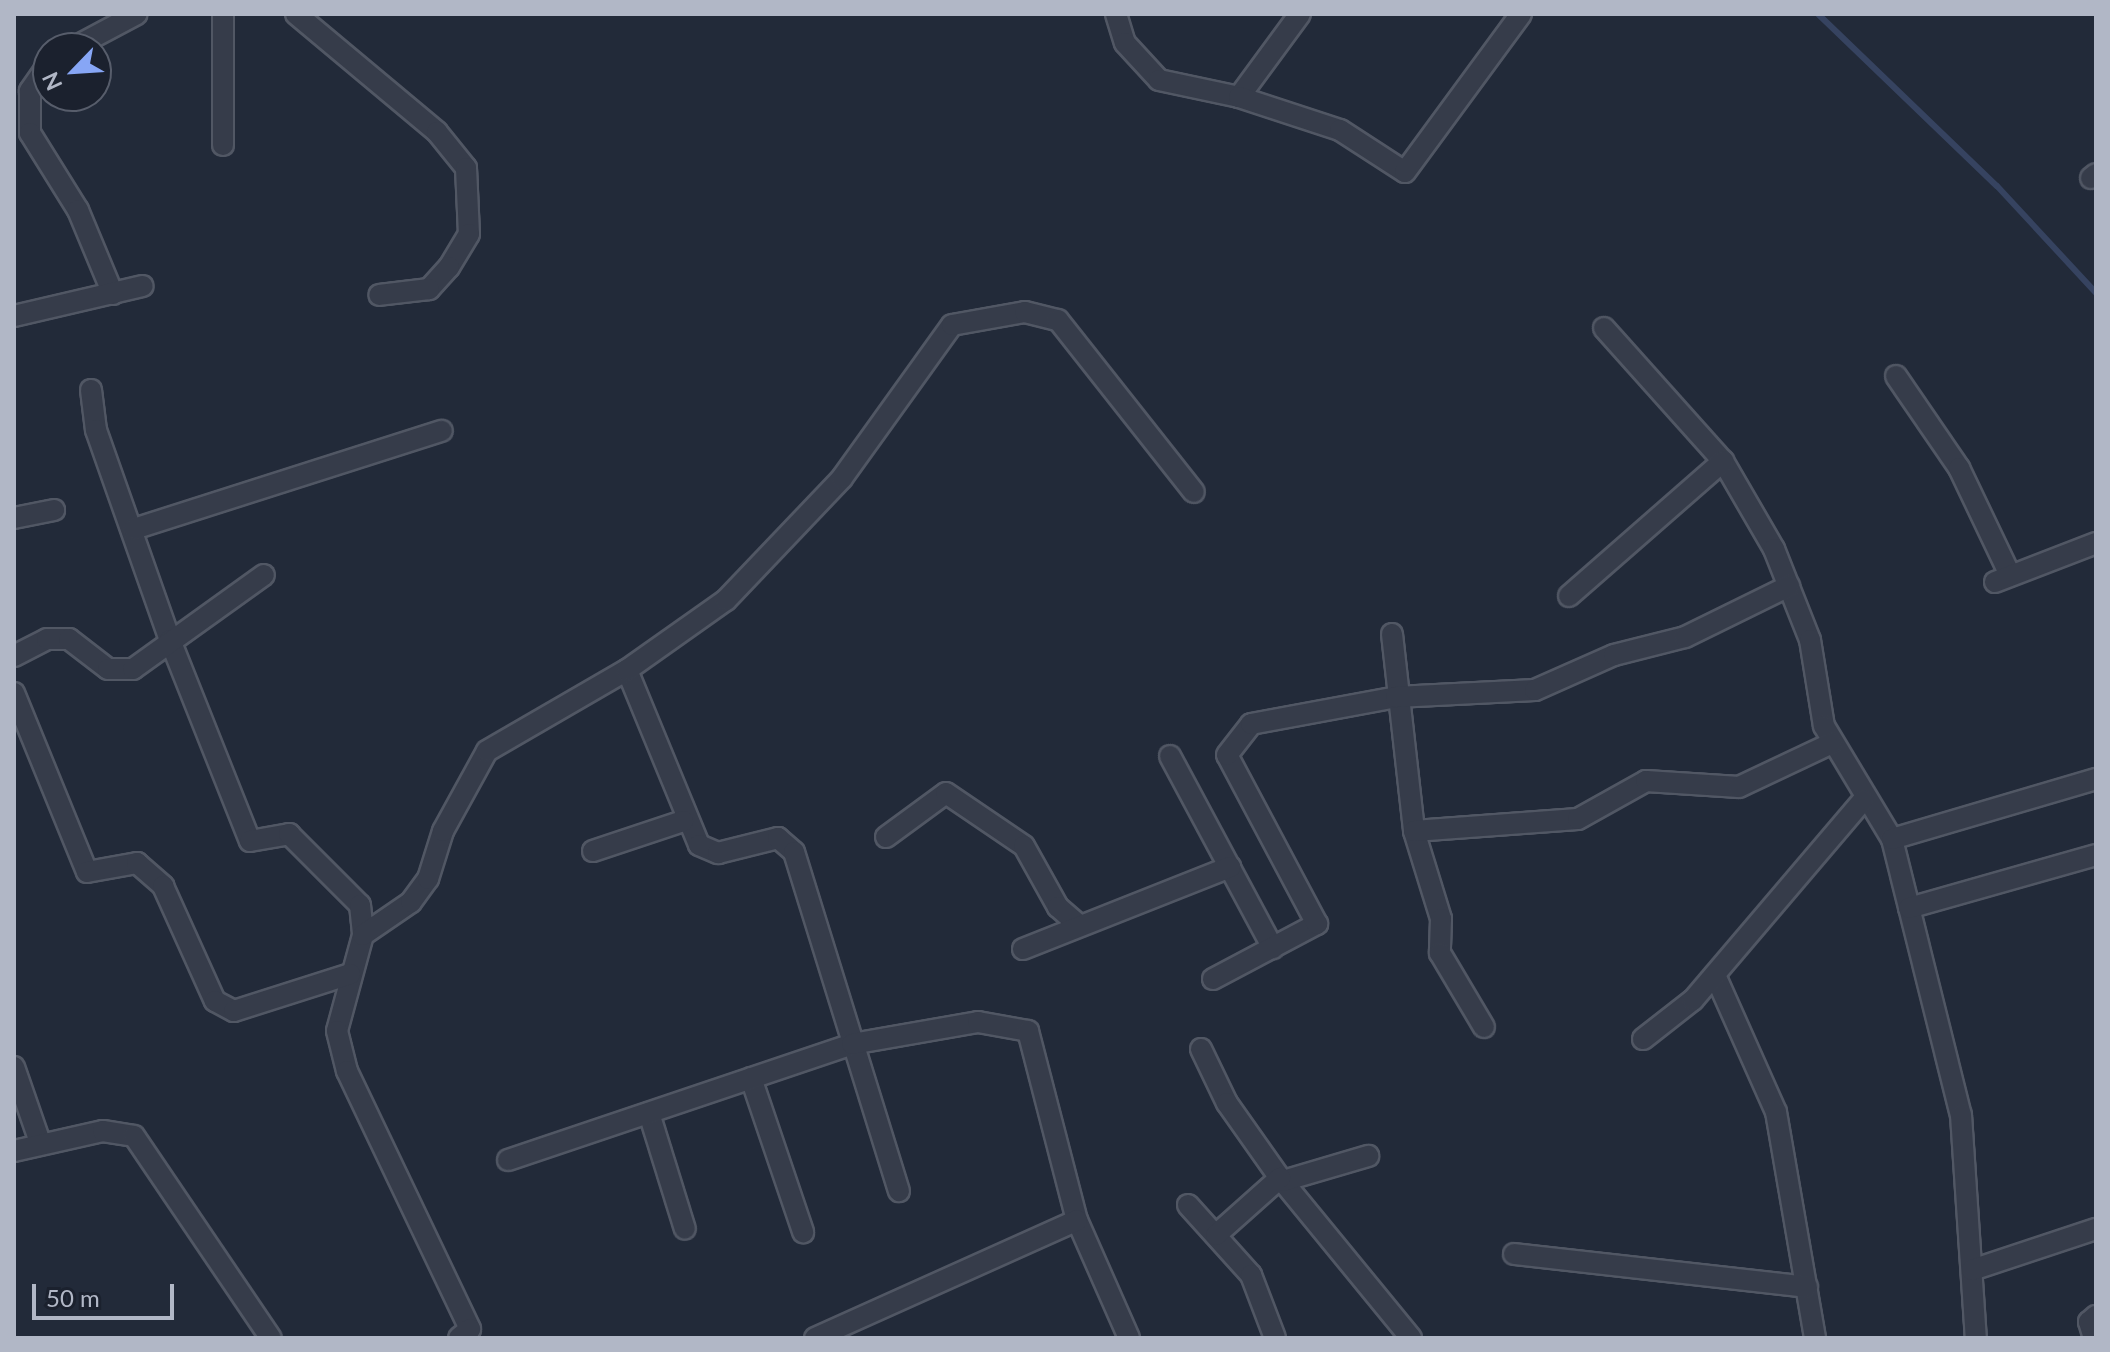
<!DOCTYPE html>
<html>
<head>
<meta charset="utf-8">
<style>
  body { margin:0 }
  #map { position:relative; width:2110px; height:1352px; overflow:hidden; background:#222a39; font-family:Lato,sans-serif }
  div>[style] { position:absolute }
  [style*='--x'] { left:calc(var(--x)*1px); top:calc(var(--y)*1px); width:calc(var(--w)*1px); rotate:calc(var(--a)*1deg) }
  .stream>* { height:6px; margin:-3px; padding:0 3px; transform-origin:3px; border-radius:3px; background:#364360 }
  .roads { filter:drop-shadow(2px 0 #515764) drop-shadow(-2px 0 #515764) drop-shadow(0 2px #515764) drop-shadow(0 -2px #515764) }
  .minor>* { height:20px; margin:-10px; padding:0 10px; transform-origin:10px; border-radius:10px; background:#363c4a }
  span { translate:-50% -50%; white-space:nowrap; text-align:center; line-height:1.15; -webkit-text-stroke:6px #1b212e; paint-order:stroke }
  .frame { position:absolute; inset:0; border:16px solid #b1b7c6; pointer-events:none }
  .north { position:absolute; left:32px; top:32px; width:80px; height:80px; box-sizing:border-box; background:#1b212e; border:2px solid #575d6b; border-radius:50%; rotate:245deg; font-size:22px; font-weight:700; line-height:32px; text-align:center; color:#b1b7c6 }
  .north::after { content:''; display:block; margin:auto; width:28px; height:36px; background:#87a6f5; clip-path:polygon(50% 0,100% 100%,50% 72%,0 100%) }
  .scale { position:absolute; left:32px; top:1284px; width:142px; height:36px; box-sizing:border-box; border:4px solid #b1b7c6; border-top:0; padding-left:10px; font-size:24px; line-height:28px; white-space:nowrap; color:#b1b7c6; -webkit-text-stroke:6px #1b212e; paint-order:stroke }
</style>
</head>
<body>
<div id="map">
  <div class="stream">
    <div style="--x:1818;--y:14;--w:248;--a:43.9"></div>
    <div style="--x:1997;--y:186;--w:146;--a:47.2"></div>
  </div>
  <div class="roads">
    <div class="minor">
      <div style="--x:296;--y:14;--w:184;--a:39.9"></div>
      <div style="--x:437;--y:132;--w:46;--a:51.1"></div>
      <div style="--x:466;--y:168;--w:66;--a:87.4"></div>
      <div style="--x:469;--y:234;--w:39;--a:121"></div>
      <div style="--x:449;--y:267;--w:30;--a:132"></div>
      <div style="--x:429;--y:289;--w:50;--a:173.2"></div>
      <div style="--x:1116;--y:14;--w:30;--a:73"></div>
      <div style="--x:1125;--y:43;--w:50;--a:47.4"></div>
      <div style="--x:1159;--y:80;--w:82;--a:12"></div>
      <div style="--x:1239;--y:97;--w:103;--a:-53.7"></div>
      <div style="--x:73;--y:48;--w:72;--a:-28"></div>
      <div style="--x:48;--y:65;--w:32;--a:125"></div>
      <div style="--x:30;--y:91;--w:42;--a:90"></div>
      <div style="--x:30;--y:133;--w:91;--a:58.1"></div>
      <div style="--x:78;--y:210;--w:91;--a:67.4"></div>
      <div style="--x:1239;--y:97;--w:106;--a:18.1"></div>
      <div style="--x:1340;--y:130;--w:77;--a:32.9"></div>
      <div style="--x:1405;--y:172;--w:196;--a:-53.7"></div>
      <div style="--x:223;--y:145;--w:131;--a:-90"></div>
      <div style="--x:2091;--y:178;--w:6;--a:-39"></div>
      <div style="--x:14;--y:316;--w:132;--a:-13.1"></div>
      <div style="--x:1604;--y:328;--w:178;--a:48.2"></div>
      <div style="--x:1723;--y:461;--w:102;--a:59.9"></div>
      <div style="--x:1774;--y:549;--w:98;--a:68.4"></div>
      <div style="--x:1810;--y:640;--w:87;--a:80.8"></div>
      <div style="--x:1824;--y:726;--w:132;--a:59"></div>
      <div style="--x:1892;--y:839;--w:284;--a:76"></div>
      <div style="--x:1961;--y:1115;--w:224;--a:86.2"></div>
      <div style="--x:1896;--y:376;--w:112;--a:55.6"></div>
      <div style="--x:1959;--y:468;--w:119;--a:64.5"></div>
      <div style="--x:91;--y:390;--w:40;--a:82.9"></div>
      <div style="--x:96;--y:430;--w:223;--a:70.6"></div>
      <div style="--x:170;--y:640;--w:216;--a:68.3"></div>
      <div style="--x:250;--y:841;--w:40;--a:-10"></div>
      <div style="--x:289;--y:834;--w:100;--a:45"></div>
      <div style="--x:360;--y:905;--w:30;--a:84"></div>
      <div style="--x:363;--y:935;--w:99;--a:105.2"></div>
      <div style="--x:337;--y:1031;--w:41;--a:76"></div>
      <div style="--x:347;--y:1071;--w:286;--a:64.5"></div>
      <div style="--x:470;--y:1329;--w:14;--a:141"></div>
      <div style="--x:14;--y:518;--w:41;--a:-11.3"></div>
      <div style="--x:134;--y:529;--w:323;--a:-17.7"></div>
      <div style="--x:1995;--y:582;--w:108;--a:-21.1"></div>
      <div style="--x:1569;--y:596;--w:205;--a:-41.2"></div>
      <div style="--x:1392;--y:634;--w:198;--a:83.6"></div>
      <div style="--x:1414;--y:831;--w:92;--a:72.9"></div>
      <div style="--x:1441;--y:919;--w:34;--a:92"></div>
      <div style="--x:1440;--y:953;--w:86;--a:59.3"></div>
      <div style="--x:14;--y:656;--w:37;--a:-27"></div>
      <div style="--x:47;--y:639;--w:22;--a:0"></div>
      <div style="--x:69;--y:639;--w:49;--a:37.6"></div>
      <div style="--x:108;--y:669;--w:25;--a:0"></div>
      <div style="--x:133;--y:669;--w:161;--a:-35.7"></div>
      <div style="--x:627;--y:670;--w:189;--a:67.6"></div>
      <div style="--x:699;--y:845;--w:21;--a:23"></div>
      <div style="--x:718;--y:853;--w:62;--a:-14"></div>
      <div style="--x:778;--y:838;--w:21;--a:41"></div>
      <div style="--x:794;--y:852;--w:355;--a:72.8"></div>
      <div style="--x:14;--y:693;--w:193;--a:67.8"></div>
      <div style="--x:87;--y:872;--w:51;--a:-10.2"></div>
      <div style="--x:137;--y:863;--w:35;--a:41"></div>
      <div style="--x:163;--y:886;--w:126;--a:65.7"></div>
      <div style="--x:215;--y:1001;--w:21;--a:28"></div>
      <div style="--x:234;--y:1011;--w:122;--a:-17.7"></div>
      <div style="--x:1170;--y:756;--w:218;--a:61.8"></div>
      <div style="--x:1414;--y:831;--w:164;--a:-4.2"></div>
      <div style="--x:1578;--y:819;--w:78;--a:-29.2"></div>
      <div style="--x:1646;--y:781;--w:93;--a:3.7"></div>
      <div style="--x:1739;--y:787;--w:103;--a:-25.3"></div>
      <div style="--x:886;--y:837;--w:74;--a:-36.3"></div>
      <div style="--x:946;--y:793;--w:94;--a:34.2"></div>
      <div style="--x:1024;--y:846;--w:70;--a:60.9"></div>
      <div style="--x:1058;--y:907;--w:28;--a:41"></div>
      <div style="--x:1892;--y:839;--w:213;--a:-16.4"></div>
      <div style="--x:593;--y:851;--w:95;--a:-18.4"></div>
      <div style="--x:1909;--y:908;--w:194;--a:-15.8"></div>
      <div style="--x:363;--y:935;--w:58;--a:-34.5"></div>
      <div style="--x:411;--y:902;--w:29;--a:-54"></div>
      <div style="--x:428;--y:879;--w:50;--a:-72.6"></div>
      <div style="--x:443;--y:831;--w:91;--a:-61.2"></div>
      <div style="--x:487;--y:751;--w:162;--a:-30.1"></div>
      <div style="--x:627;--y:670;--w:121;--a:-35.3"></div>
      <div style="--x:726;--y:600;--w:168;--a:-46.4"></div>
      <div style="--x:842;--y:478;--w:188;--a:-54.3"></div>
      <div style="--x:952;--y:325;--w:74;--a:-10.1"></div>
      <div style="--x:1025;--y:312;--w:34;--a:14"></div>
      <div style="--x:1058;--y:320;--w:219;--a:51.7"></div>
      <div style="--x:1023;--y:949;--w:223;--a:-21.6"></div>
      <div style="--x:1715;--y:975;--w:150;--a:66"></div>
      <div style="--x:1776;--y:1112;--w:229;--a:80.2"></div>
      <div style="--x:1213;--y:979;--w:118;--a:-27.9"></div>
      <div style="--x:1317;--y:924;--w:191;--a:-118"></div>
      <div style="--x:1227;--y:755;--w:39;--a:-52"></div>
      <div style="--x:1251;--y:724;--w:147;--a:-10.5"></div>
      <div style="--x:1396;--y:697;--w:139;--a:-2.9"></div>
      <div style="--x:1535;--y:690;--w:86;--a:-23.9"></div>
      <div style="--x:1614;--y:655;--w:73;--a:-14.2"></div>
      <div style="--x:1685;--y:637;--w:116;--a:-26.1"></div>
      <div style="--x:1643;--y:1039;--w:63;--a:-38"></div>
      <div style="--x:1693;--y:1000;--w:262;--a:-49.6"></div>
      <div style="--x:1201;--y:1049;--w:60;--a:64.3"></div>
      <div style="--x:1227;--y:1103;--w:92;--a:54.8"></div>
      <div style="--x:1280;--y:1178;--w:207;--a:50.7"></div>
      <div style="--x:14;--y:1067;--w:79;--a:70.9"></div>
      <div style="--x:751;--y:1078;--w:163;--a:71.3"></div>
      <div style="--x:649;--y:1113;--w:121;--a:72.8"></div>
      <div style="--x:14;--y:1151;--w:91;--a:-12.7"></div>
      <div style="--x:103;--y:1131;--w:31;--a:9"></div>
      <div style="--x:134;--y:1136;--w:244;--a:55.9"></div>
      <div style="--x:508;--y:1160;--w:363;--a:-18.6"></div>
      <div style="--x:852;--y:1044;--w:128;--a:-9.9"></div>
      <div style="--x:978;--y:1022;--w:51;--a:10.2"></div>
      <div style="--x:1028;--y:1031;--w:195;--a:75.5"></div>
      <div style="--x:1077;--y:1220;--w:129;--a:66.2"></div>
      <div style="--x:1283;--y:1181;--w:89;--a:-16.4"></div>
      <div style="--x:1188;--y:1205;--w:94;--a:48"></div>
      <div style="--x:1251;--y:1275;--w:67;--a:69.1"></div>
      <div style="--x:1216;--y:1235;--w:86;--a:-41.7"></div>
      <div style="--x:1514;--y:1254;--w:295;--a:6.4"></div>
      <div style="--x:1972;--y:1270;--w:131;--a:-18.3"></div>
      <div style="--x:815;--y:1338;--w:287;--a:-24.2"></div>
      <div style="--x:2094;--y:1338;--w:17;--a:-107"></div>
      <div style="--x:2089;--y:1322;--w:9;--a:-41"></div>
    </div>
  </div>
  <div class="frame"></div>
  <div class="north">N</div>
  <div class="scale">50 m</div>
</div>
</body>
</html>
